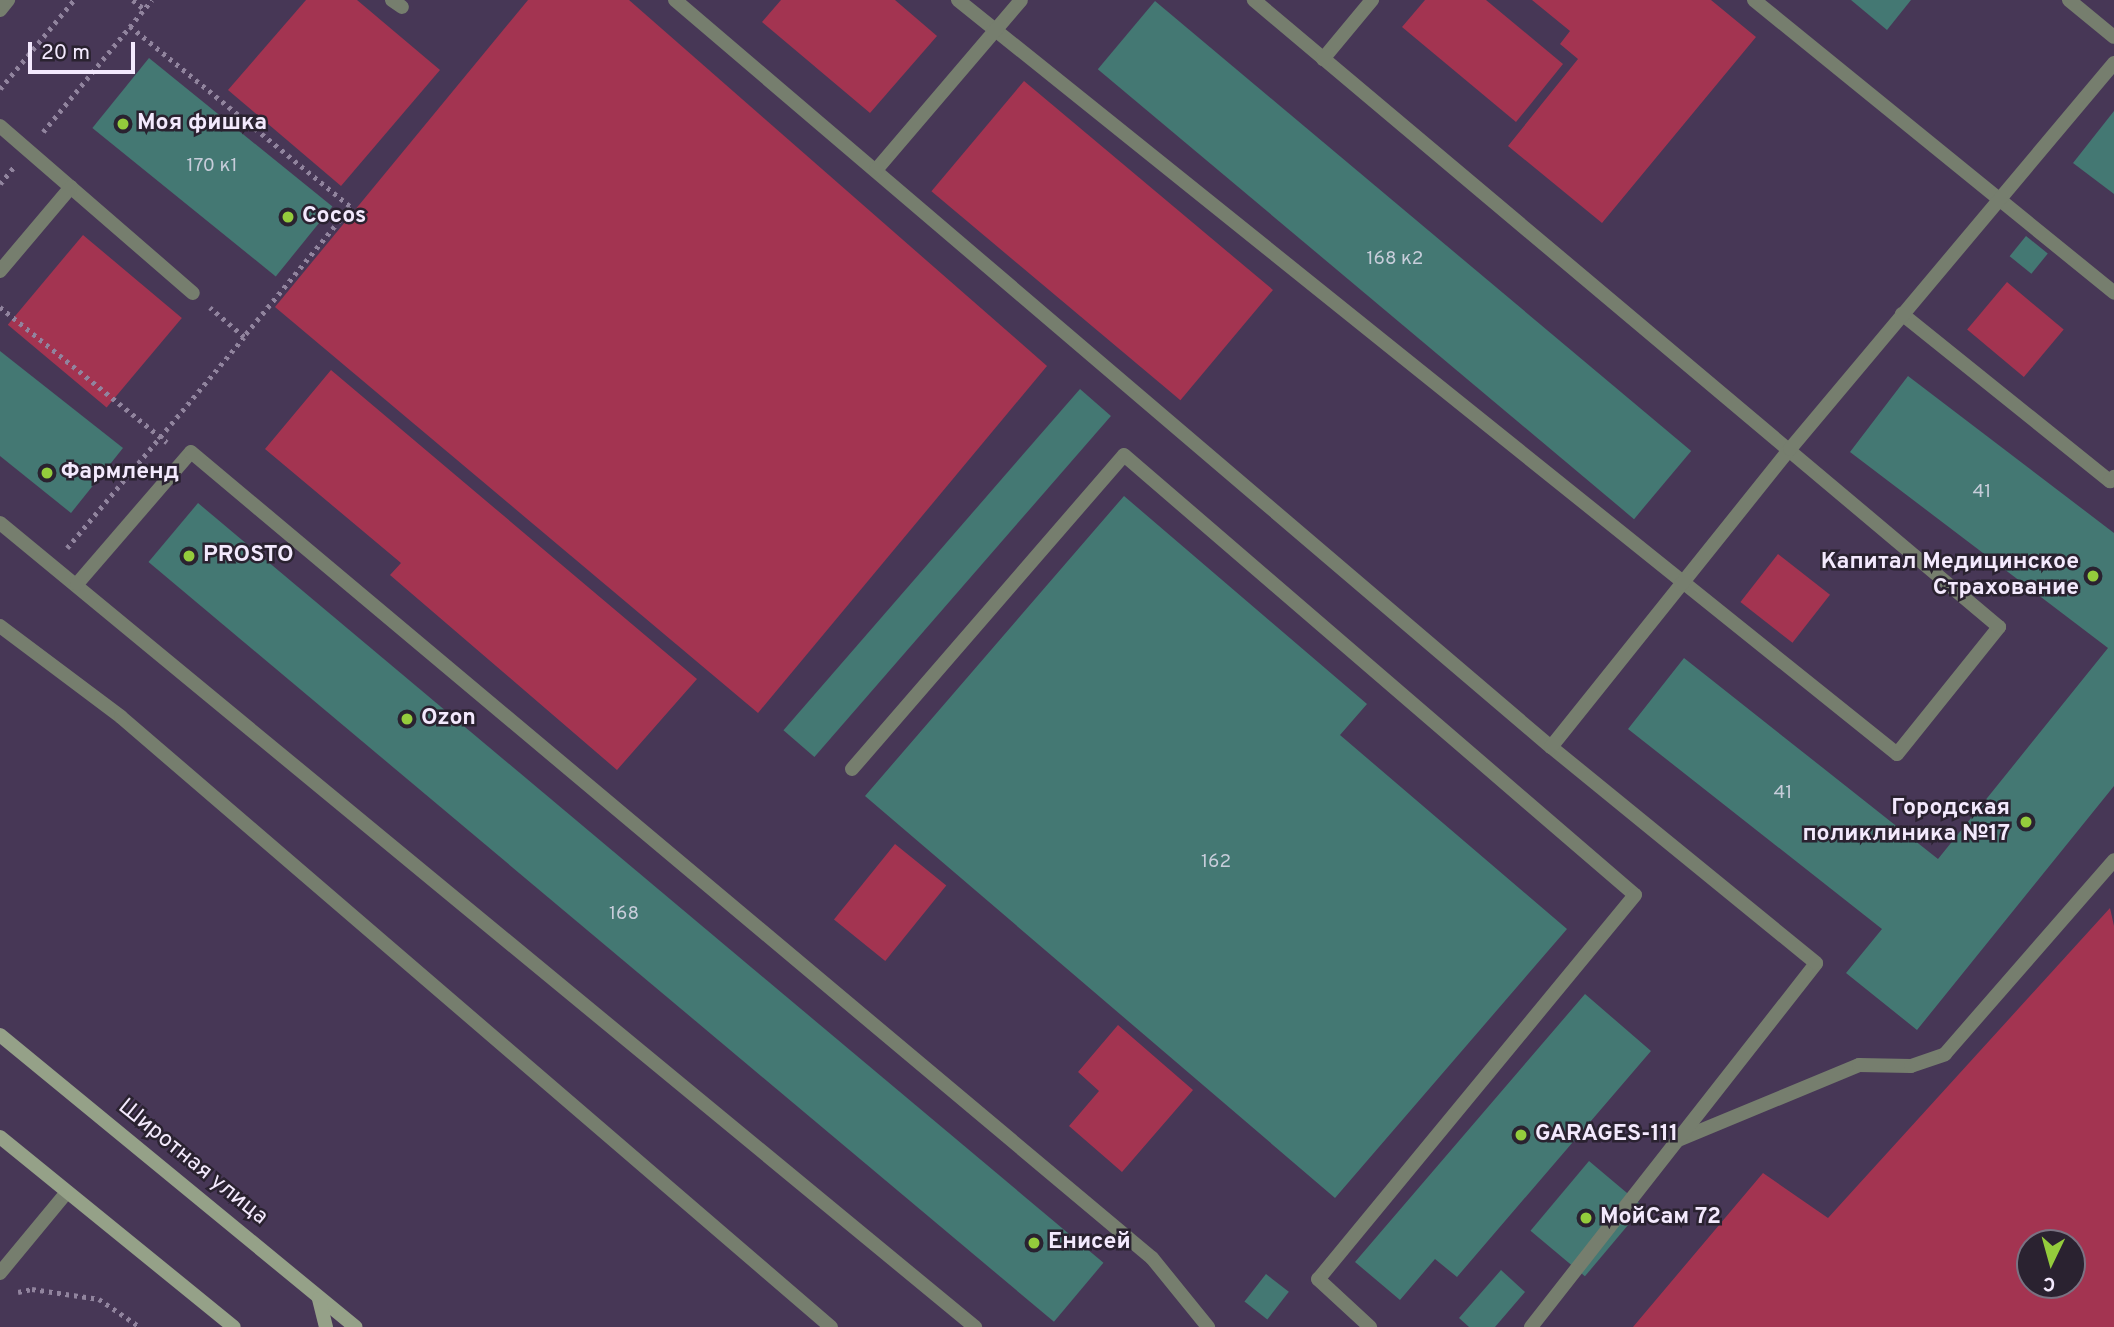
<!DOCTYPE html>
<html>
<head>
<meta charset="utf-8">
<style>
  body { margin:0 }
  #map { position:relative; width:2114px; height:1327px; overflow:hidden; background:#473756; font-family:Overpass,sans-serif }
  div>[style] { position:absolute }
  [style*='--x'] { left:calc(var(--x)*1px); top:calc(var(--y)*1px); width:calc(var(--w)*1px); rotate:calc(var(--a)*1deg) }
  .green>* { inset:0; background:#a33451; transform-origin:0 0 }
  .building>* { inset:0; background:#447873; transform-origin:0 0 }
  .path>* { height:4.5px; margin-top:-2.25px; transform-origin:0; background:repeating-linear-gradient(90deg,#91849e 0 3.5px,transparent 0 8.5px) }
  .service>* { height:14px; margin:-7px; padding:0 7px; transform-origin:7px; border-radius:7px; background:#767e6e }
  .secondary>* { height:14px; margin:-7px; padding:0 7px; transform-origin:7px; border-radius:7px; background:#95a188 }
  .dots>* { width:19px; height:19px; translate:-50% -50%; box-sizing:border-box; border:4px solid #2a2230; border-radius:50% }
  span { translate:-50% -50%; white-space:nowrap; text-align:center; line-height:1.15; -webkit-text-stroke:5px #2a2230; paint-order:stroke }
  .number-label { font-size:19px; color:#c7cdda }
  .number-label span { -webkit-text-stroke-width:0 }
  .poi-label { font-size:23px; color:#f3e9fd; font-weight:700 }
  .left { translate:0 -50%; text-align:left }
  .right { translate:-100% -50%; text-align:right }
  .street-label { font-size:23px; color:#f3e9fd }
  .north { position:absolute; left:2016px; top:1229px; width:70px; height:70px; box-sizing:border-box; background:#2a2230; border:2px solid #7a7282; border-radius:50%; rotate:185deg; font-size:19px; font-weight:700; line-height:28px; text-align:center; color:#f3e9fd }
  .north::after { content:''; display:block; margin:auto; width:24px; height:32px; background:#94cc3c; clip-path:polygon(50% 0,100% 100%,50% 72%,0 100%) }
  .scale { position:absolute; left:28px; top:42px; width:107px; height:32px; box-sizing:border-box; border:4px solid #f3e9fd; border-top:0; padding-left:9px; font-size:21px; line-height:24px; white-space:nowrap; color:#f3e9fd; -webkit-text-stroke:5px #2a2230; paint-order:stroke }
</style>
</head>
<body>
<div id="map">
  <div class="green">
    <div style="clip-path:polygon(306px 0,357px 0,440px 70px,341px 186px,228px 90px)"></div>
    <div style="clip-path:polygon(528px 0,629px 0,1047px 366px,758px 713px,275px 307px)"></div>
    <div style="clip-path:polygon(781px 0,895px 0,937px 36px,870px 113px,762px 22px)"></div>
    <div style="clip-path:polygon(1425px 0,1486px 0,1563px 64px,1516px 122px,1402px 27px)"></div>
    <div style="clip-path:polygon(1532px 0,1711px 0,1756px 37px,1602px 223px,1508px 146px,1578px 59px,1560px 44px,1570px 31px)"></div>
    <div style="left:1024px;top:81px;width:325px;height:144px;rotate:40deg"></div>
    <div style="left:83px;top:235px;width:129px;height:117px;rotate:40deg"></div>
    <div style="left:2007px;top:282px;width:74px;height:62px;rotate:40deg"></div>
    <div style="clip-path:polygon(331px 370px,697px 679px,617px 770px,390px 575px,401px 563px,265px 449px)"></div>
    <div style="left:1778px;top:554px;width:66px;height:61px;rotate:38deg"></div>
    <div style="left:895px;top:844px;width:66px;height:97px;rotate:39deg"></div>
    <div style="clip-path:polygon(evenodd,2110px 908px,2114px 926px,2114px 1327px,1633px 1327px,1763px 1173px,1828px 1218px,2110px 908px,2030px 1243px,2072px 1243px,2072px 1285px,2030px 1285px,2030px 1243px)"></div>
    <div style="clip-path:polygon(1118px 1025px,1193px 1090px,1122px 1172px,1069px 1126px,1099px 1091px,1078px 1072px)"></div>
  </div>
  <div class="building">
    <div style="clip-path:polygon(1851px 0,1911px 0,1887px 30px)"></div>
    <div style="left:1155px;top:1px;width:700px;height:89px;rotate:40deg"></div>
    <div style="left:149px;top:58px;width:236px;height:90px;rotate:39deg"></div>
    <div style="clip-path:polygon(2114px 111px,2114px 194px,2073px 163px)"></div>
    <div style="left:2026px;top:236px;width:28px;height:26px;rotate:39deg"></div>
    <div style="clip-path:polygon(0 351px,123px 448px,71px 513px,0 456px)"></div>
    <div style="clip-path:polygon(1908px 376px,2114px 533px,2114px 786px,1917px 1030px,1846px 973px,1882px 929px,1628px 729px,1684px 658px,1938px 859px,2108px 648px,1850px 452px)"></div>
    <div style="left:1080px;top:389px;width:41px;height:452px;rotate:41deg"></div>
    <div style="clip-path:polygon(1124px 496px,1367px 704px,1340px 735px,1567px 929px,1335px 1198px,865px 796px)"></div>
    <div style="left:198px;top:503px;width:1182px;height:77px;rotate:40deg"></div>
    <div style="clip-path:polygon(1585px 994px,1651px 1051px,1457px 1277px,1435px 1259px,1400px 1300px,1355px 1262px)"></div>
    <div style="left:1589px;top:1161px;width:71px;height:91px;rotate:40deg"></div>
    <div style="clip-path:polygon(1501px 1270px,1525px 1292px,1495px 1327px,1469px 1327px,1459px 1318px)"></div>
    <div style="left:1266px;top:1274px;width:29px;height:35px;rotate:38deg"></div>
  </div>
  <div class="path">
    <div style="--x:133;--y:0;--w:14;--a:39"></div>
    <div style="--x:130;--y:26;--w:286;--a:39.3"></div>
    <div style="--x:351;--y:207;--w:168;--a:129.5"></div>
    <div style="--x:0;--y:89;--w:116;--a:-50.3"></div>
    <div style="--x:43;--y:132;--w:171;--a:-50.5"></div>
    <div style="--x:0;--y:184;--w:21;--a:-51"></div>
    <div style="--x:0;--y:307;--w:215;--a:39"></div>
    <div style="--x:67;--y:548;--w:275;--a:-50"></div>
    <div style="--x:244;--y:337;--w:45;--a:-139.5"></div>
    <div style="--x:18;--y:1292;--w:14;--a:-12"></div>
    <div style="--x:32;--y:1289;--w:68;--a:8.5"></div>
    <div style="--x:99;--y:1299;--w:50;--a:34.3"></div>
  </div>
  <div class="service">
    <div style="--x:392;--y:0;--w:12;--a:35"></div>
    <div style="--x:675;--y:0;--w:1151;--a:40.46"></div>
    <div style="--x:958;--y:0;--w:1204;--a:38.76"></div>
    <div style="--x:1897;--y:754;--w:163;--a:-51.2"></div>
    <div style="--x:1999;--y:627;--w:974;--a:-139.92"></div>
    <div style="--x:1754;--y:0;--w:464;--a:39.1"></div>
    <div style="--x:2069;--y:0;--w:58;--a:39.4"></div>
    <div style="--x:0;--y:10;--w:13;--a:-51"></div>
    <div style="--x:1323;--y:59;--w:77;--a:-50.3"></div>
    <div style="--x:0;--y:126;--w:255;--a:40.9"></div>
    <div style="--x:876;--y:170;--w:223;--a:-49.5"></div>
    <div style="--x:0;--y:271;--w:110;--a:-49.8"></div>
    <div style="--x:1902;--y:314;--w:267;--a:38.8"></div>
    <div style="--x:2110;--y:481;--w:6;--a:-45"></div>
    <div style="--x:0;--y:523;--w:1264;--a:39.51"></div>
    <div style="--x:77;--y:584;--w:174;--a:-49.2"></div>
    <div style="--x:191;--y:452;--w:1254;--a:39.99"></div>
    <div style="--x:1152;--y:1258;--w:89;--a:50.9"></div>
    <div style="--x:0;--y:626;--w:151;--a:36.9"></div>
    <div style="--x:121;--y:717;--w:936;--a:40.67"></div>
    <div style="--x:852;--y:769;--w:415;--a:-49.1"></div>
    <div style="--x:1124;--y:455;--w:674;--a:40.73"></div>
    <div style="--x:1635;--y:895;--w:498;--a:129.5"></div>
    <div style="--x:1318;--y:1279;--w:71;--a:42.7"></div>
    <div style="--x:1678;--y:1140;--w:196;--a:-22.5"></div>
    <div style="--x:1859;--y:1065;--w:52;--a:1.1"></div>
    <div style="--x:1911;--y:1066;--w:36;--a:-19"></div>
    <div style="--x:1945;--y:1054;--w:257;--a:-48.9"></div>
    <div style="--x:0;--y:1273;--w:105;--a:-50.4"></div>
    <div style="--x:1531;--y:1327;--w:462;--a:-51.9"></div>
    <div style="--x:1816;--y:963;--w:342;--a:-140.8"></div>
    <div style="--x:1551;--y:747;--w:382;--a:-51.3"></div>
    <div style="--x:1790;--y:449;--w:504;--a:-49.99"></div>
  </div>
  <div class="secondary">
    <div style="--x:0;--y:1035;--w:460;--a:39.4"></div>
    <div style="--x:0;--y:1137;--w:301;--a:39.1"></div>
    <div style="--x:319;--y:1299;--w:29;--a:76"></div>
  </div>
  <div class="dots">
    <div style="left:123px;top:124px;background:#94cc3c"></div>
    <div style="left:288px;top:217px;background:#94cc3c"></div>
    <div style="left:47px;top:473px;background:#94cc3c"></div>
    <div style="left:189px;top:556px;background:#94cc3c"></div>
    <div style="left:2093px;top:576px;background:#94cc3c"></div>
    <div style="left:407px;top:719px;background:#94cc3c"></div>
    <div style="left:2026px;top:822px;background:#94cc3c"></div>
    <div style="left:1521px;top:1135px;background:#94cc3c"></div>
    <div style="left:1586px;top:1218px;background:#94cc3c"></div>
    <div style="left:1034px;top:1243px;background:#94cc3c"></div>
  </div>
  <div class="number-label">
    <span style="left:212px;top:167px">170 к1</span>
    <span style="left:1395px;top:260px">168 к2</span>
    <span style="left:1982px;top:493px">41</span>
    <span style="left:1783px;top:794px">41</span>
    <span style="left:1216px;top:863px">162</span>
    <span style="left:624px;top:915px">168</span>
  </div>
  <div class="poi-label">
    <span class="left" style="left:137px;top:124px">Моя фишка</span>
    <span class="left" style="left:302px;top:217px">Cocos</span>
    <span class="left" style="left:61px;top:473px">Фармленд</span>
    <span class="left" style="left:203px;top:556px">PROSTO</span>
    <span class="right" style="left:2079px;top:576px">Капитал Медицинское<br>Страхование</span>
    <span class="left" style="left:421px;top:719px">Ozon</span>
    <span class="right" style="left:2010px;top:822px">Городская<br>поликлиника №17</span>
    <span class="left" style="left:1535px;top:1135px">GARAGES-111</span>
    <span class="left" style="left:1600px;top:1218px">МойСам 72</span>
    <span class="left" style="left:1048px;top:1243px">Енисей</span>
  </div>
  <div class="street-label">
    <span style="left:192px;top:1163px;rotate:39deg">Широтная улица</span>
  </div>
  <div class="north">С</div>
  <div class="scale">20 m</div>
</div>
</body>
</html>
